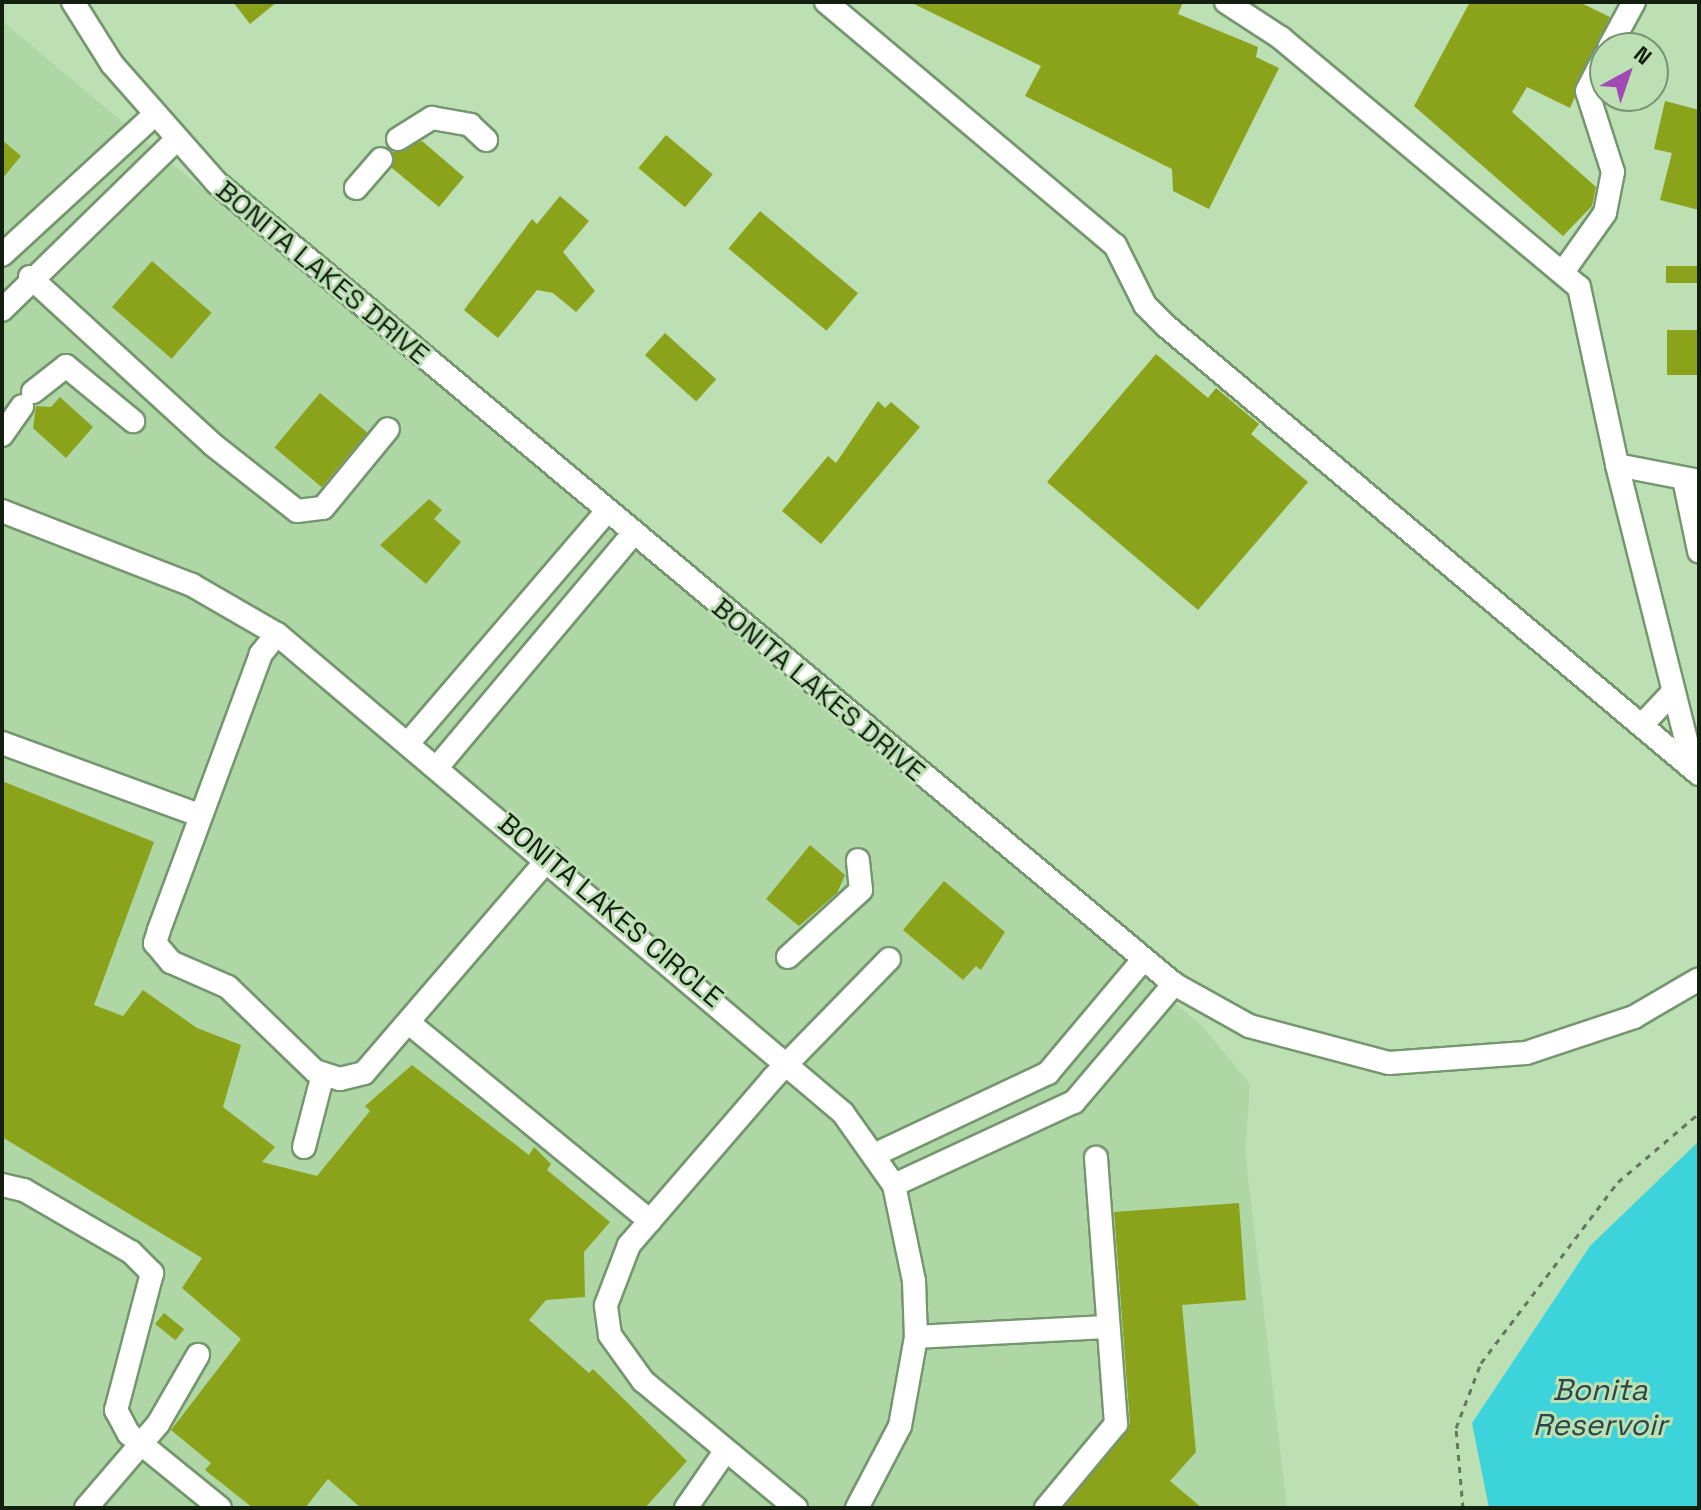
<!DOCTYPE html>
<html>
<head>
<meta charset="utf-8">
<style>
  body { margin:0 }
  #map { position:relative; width:1701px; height:1510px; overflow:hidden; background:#bcdfb4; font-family:"Space Grotesk",sans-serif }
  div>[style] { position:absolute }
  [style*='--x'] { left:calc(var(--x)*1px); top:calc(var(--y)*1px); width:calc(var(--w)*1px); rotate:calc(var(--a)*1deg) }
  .built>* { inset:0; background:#aed7a5 }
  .water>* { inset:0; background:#3dd3da }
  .building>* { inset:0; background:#8ba31b; transform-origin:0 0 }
  .path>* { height:3px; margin-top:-1.5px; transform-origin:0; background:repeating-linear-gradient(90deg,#62795d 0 6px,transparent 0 12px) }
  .roads { filter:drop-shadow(2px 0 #75966e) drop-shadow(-2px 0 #75966e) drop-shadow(0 2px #75966e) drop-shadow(0 -2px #75966e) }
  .minor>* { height:22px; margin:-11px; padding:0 11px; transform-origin:11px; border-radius:11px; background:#fff }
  span { translate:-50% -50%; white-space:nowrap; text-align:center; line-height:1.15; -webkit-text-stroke:6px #bcdfb4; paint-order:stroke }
  .street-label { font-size:28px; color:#132010 }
  .water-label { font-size:30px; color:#294849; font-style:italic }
  .frame { position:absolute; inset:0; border:4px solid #132010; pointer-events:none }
  .north { position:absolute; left:1589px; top:32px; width:80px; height:80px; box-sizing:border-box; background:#bcdfb4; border:2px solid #789372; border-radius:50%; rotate:40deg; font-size:22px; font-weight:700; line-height:32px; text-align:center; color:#132010 }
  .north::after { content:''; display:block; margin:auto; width:28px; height:36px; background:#a249b6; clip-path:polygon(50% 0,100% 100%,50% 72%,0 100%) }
</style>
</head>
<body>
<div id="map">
  <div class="built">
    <div style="clip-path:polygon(2px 21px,1201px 1025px,1250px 1084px,1245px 1152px,1287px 1508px,2px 1508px)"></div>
  </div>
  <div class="water">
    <div style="clip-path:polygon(1699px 1141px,1699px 1508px,1489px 1508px,1472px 1423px,1590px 1246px)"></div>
  </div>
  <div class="building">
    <div style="clip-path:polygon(233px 2px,277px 2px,250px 24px)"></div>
    <div style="clip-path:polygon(910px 2px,1183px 2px,1178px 14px,1258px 47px,1256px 57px,1279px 68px,1209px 209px,1173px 191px,1172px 169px,1025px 96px,1041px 66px)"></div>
    <div style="clip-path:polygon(1470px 2px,1579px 2px,1610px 17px,1570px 108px,1527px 87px,1512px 112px,1596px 187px,1592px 206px,1563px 236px,1414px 106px)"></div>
    <div style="clip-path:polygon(1665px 101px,1699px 110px,1699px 210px,1660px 200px,1672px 153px,1654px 149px)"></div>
    <div style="left:666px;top:135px;width:61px;height:43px;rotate:40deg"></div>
    <div style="clip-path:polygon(2px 140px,21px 156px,2px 179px)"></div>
    <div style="clip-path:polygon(422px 141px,464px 177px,439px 207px,392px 168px,393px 152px)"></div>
    <div style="clip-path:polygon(560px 196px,589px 221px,563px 252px,595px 291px,576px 312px,553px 293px,537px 290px,498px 338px,464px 310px,532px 219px,537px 224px)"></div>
    <div style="left:760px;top:211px;width:128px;height:49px;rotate:40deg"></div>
    <div style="left:152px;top:261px;width:79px;height:61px;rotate:41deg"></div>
    <div style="left:1699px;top:266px;width:17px;height:33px;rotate:90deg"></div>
    <div style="left:1699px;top:330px;width:45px;height:32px;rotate:90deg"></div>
    <div style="left:665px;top:333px;width:69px;height:30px;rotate:42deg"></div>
    <div style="clip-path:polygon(1156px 354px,1208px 398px,1216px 388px,1259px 424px,1251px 434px,1308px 482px,1198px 610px,1047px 482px)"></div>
    <div style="left:320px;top:393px;width:62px;height:71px;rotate:40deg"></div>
    <div style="clip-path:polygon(60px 397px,93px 427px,66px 458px,33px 428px,36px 406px,51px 407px)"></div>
    <div style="clip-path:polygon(878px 401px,885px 408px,891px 402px,920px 427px,821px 544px,782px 511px,828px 456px,836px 463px)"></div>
    <div style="clip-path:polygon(429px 499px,442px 510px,434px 519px,461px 542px,426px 584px,380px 545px)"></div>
    <div style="clip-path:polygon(2px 781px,154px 842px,94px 1005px,123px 1016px,143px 990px,197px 1028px,241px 1045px,223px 1107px,275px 1147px,262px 1162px,317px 1176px,370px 1111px,365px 1106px,412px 1065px,529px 1155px,534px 1147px,551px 1164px,547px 1170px,610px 1222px,584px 1252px,585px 1297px,546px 1300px,529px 1320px,589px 1373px,593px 1369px,687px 1461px,645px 1508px,361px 1508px,328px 1479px,305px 1508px,253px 1508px,205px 1470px,211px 1463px,171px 1430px,241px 1339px,182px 1288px,202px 1258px,2px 1137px)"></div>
    <div style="clip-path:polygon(810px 845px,845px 875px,837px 893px,799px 926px,766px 899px)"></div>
    <div style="clip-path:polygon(944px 881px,1005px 932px,981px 970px,976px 966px,963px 980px,903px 930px)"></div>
    <div style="clip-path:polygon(1239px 1203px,1246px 1300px,1182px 1305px,1196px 1452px,1170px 1481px,1202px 1508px,1064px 1508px,1130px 1424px,1114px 1212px)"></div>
    <div style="left:164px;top:1313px;width:26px;height:14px;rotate:39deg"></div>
  </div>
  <div class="path">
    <div style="--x:1463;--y:1508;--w:80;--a:-95"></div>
    <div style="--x:1456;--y:1428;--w:70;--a:-69"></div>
    <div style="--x:1481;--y:1363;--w:227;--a:-52.9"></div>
    <div style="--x:1618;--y:1182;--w:106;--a:-40.4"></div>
  </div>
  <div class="roads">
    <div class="minor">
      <div style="--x:73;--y:2;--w:73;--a:57.8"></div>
      <div style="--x:112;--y:64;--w:159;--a:48.6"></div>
      <div style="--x:217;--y:183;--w:1248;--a:39.93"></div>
      <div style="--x:1174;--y:984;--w:86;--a:29.2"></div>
      <div style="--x:1249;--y:1026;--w:145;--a:14.8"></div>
      <div style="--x:1389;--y:1063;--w:137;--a:-4.2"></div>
      <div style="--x:1526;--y:1053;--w:114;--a:-18.4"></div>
      <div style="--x:1634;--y:1017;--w:75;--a:-30.3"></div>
      <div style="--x:826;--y:2;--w:378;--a:40.1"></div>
      <div style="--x:1115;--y:245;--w:67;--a:63.4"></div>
      <div style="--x:1145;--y:305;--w:30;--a:45"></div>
      <div style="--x:1166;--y:326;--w:696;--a:40.05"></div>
      <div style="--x:1226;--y:2;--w:66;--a:33.2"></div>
      <div style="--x:1281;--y:38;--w:388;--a:39.9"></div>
      <div style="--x:1579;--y:287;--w:182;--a:77.9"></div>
      <div style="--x:1617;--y:465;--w:84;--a:11"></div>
      <div style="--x:1609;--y:48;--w:52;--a:-61.5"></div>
      <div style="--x:398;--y:139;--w:40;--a:-32"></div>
      <div style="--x:432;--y:118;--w:39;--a:10"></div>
      <div style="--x:470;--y:125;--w:22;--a:43"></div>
      <div style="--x:356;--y:188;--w:38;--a:-49"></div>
      <div style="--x:2;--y:255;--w:205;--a:-42.6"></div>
      <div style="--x:1563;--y:272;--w:72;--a:-54.6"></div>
      <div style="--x:1605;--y:213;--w:42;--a:-79"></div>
      <div style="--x:1613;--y:172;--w:85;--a:-107.8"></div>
      <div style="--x:1587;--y:91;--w:39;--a:-63"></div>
      <div style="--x:30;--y:277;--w:247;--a:42.5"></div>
      <div style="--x:212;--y:444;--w:108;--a:38.2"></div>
      <div style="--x:297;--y:511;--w:26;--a:-7"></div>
      <div style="--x:323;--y:508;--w:102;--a:-50.6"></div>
      <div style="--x:2;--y:310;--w:242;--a:-44.3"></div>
      <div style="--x:33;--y:392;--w:42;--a:-38.2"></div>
      <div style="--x:66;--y:366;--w:87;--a:39.4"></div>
      <div style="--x:2;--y:435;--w:35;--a:-55"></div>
      <div style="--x:1617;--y:465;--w:312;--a:75.9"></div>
      <div style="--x:1684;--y:479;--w:74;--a:78.2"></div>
      <div style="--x:2;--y:511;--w:204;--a:21.3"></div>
      <div style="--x:192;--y:585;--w:98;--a:30"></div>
      <div style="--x:277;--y:634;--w:741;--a:40.24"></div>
      <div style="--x:843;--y:1113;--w:88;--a:54.7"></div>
      <div style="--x:894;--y:1185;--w:98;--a:78.2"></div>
      <div style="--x:914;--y:1281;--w:56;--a:88"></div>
      <div style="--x:916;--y:1337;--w:90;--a:100.2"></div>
      <div style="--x:900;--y:1426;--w:93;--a:117.7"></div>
      <div style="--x:277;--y:634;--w:26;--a:129"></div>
      <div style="--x:261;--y:654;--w:294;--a:110.3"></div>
      <div style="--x:159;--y:930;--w:14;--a:107"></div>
      <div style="--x:155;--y:943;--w:25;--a:50"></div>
      <div style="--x:171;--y:962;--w:62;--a:23.7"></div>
      <div style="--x:228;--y:987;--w:121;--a:44"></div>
      <div style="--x:315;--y:1071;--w:26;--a:18"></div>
      <div style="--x:340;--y:1079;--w:25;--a:-14"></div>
      <div style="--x:364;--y:1073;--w:284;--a:-49.3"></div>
      <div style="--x:1642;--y:725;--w:45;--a:-46.8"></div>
      <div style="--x:410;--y:741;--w:303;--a:-49.4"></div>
      <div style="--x:2;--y:743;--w:210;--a:20.1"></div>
      <div style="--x:439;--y:765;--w:303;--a:-50"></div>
      <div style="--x:788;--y:957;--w:99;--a:-42.5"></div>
      <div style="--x:861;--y:890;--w:30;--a:-96"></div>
      <div style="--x:409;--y:1023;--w:312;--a:39.4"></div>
      <div style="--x:304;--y:1147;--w:75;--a:-75.4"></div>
      <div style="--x:876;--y:1154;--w:190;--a:-25.2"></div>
      <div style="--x:1048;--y:1073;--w:146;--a:-50"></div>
      <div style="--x:2;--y:1185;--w:23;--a:13"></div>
      <div style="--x:24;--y:1190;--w:124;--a:30.1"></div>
      <div style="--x:131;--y:1252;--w:30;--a:45"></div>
      <div style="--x:152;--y:1273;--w:142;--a:104.7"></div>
      <div style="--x:116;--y:1410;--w:27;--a:62"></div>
      <div style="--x:129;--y:1434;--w:117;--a:39.1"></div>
      <div style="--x:894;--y:1185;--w:198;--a:-24.8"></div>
      <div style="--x:1074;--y:1102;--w:155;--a:-49.7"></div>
      <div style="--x:916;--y:1337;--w:189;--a:-3"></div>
      <div style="--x:86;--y:1508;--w:111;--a:-49.4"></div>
      <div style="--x:158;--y:1424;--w:80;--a:-59.9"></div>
      <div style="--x:686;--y:1508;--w:70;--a:-55.4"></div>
      <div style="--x:796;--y:1508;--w:199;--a:-140.3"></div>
      <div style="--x:643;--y:1381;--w:57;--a:-125.7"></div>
      <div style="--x:610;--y:1335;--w:30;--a:-98"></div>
      <div style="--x:606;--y:1305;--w:64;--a:-69"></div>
      <div style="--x:629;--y:1245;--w:221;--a:-49.2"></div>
      <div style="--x:773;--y:1078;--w:166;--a:-45.7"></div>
      <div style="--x:1046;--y:1508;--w:109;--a:-50.2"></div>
      <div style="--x:1116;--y:1424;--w:267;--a:-94.3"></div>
    </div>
  </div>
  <div class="street-label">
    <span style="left:323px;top:272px;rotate:40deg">BONITA LAKES DRIVE</span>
    <span style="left:819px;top:689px;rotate:40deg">BONITA LAKES DRIVE</span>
    <span style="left:611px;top:910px;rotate:40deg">BONITA LAKES CIRCLE</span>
  </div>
  <div class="water-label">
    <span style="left:1600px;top:1407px">Bonita<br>Reservoir</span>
  </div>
  <div class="frame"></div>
  <div class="north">N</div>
</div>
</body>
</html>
